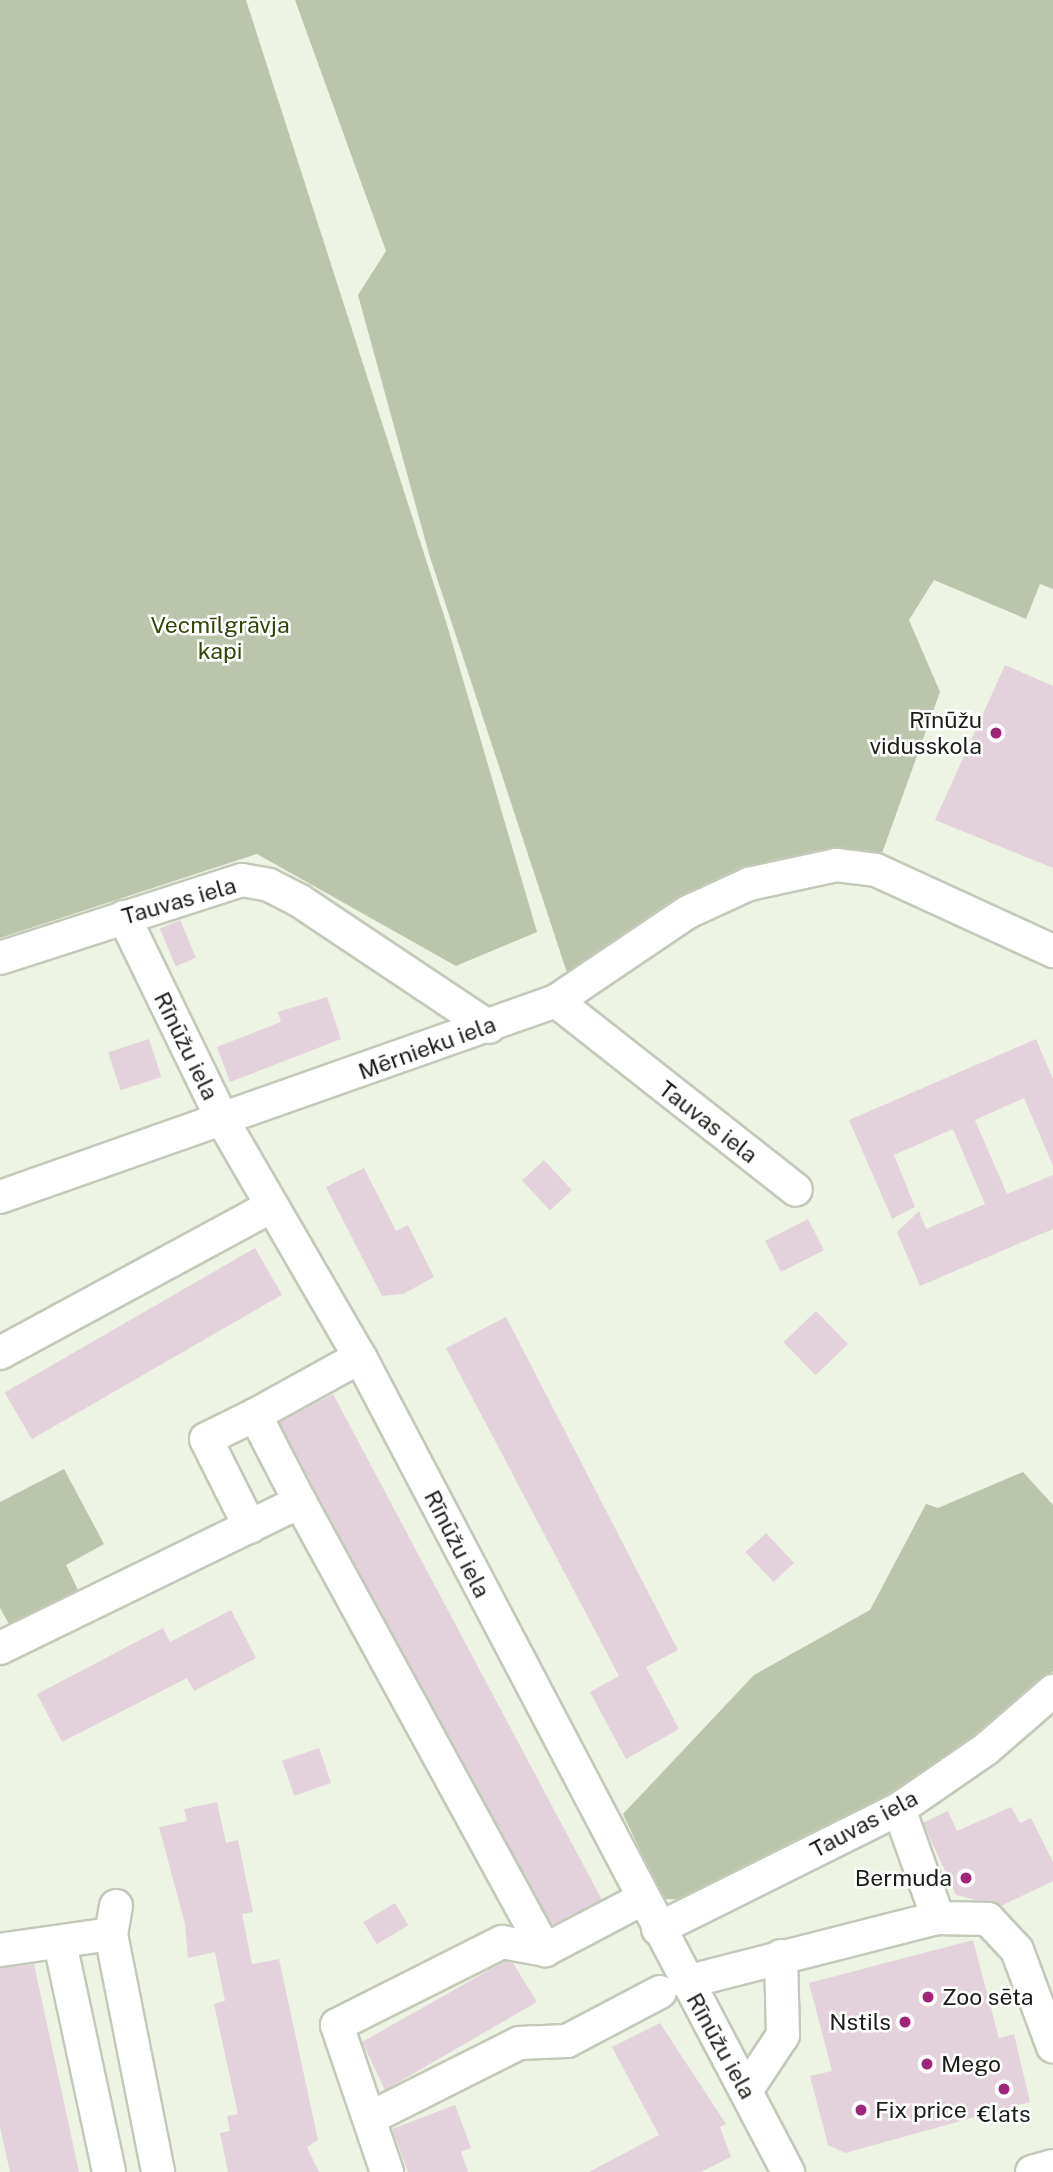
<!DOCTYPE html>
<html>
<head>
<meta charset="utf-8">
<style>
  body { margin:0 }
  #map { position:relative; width:1053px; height:2172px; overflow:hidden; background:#eef4e4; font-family:"Public Sans",sans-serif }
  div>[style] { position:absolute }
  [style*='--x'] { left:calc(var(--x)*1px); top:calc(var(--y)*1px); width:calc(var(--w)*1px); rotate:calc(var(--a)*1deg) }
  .green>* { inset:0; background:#bbc5ab }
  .building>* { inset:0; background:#e3d2db; transform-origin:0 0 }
  .roads { filter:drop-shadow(2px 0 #c3c9b9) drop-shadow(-2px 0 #c3c9b9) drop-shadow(0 2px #c3c9b9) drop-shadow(0 -2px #c3c9b9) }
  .street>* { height:32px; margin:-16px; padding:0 16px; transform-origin:16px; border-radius:16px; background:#fff }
  .dots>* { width:19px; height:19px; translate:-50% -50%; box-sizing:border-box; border:4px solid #fff; border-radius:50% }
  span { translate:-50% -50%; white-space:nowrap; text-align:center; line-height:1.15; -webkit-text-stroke:5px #fff; paint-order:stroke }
  .park-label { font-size:23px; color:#344406 }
  .poi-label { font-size:23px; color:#1b1e18 }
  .right { translate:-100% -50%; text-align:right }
  .left { translate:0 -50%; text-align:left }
  .street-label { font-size:23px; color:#1b1e18 }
</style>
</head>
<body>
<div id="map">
  <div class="green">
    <div style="clip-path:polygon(0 0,246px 0,447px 625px,537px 932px,456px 966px,257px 854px,0 938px)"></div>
    <div style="clip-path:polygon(295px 0,1053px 0,1053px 589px,1040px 584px,1026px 619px,934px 580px,909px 620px,940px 692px,876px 870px,749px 884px,573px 991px,429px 554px,358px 295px,386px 251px)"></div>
    <div style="clip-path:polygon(64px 1469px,104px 1544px,66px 1565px,78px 1590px,9px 1624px,0 1608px,0 1502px)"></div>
    <div style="clip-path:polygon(1023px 1472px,1053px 1505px,1053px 1671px,925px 1780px,703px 1900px,663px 1899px,623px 1814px,754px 1675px,870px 1610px,926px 1504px,938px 1508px)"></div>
  </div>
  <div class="building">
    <div style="clip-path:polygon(1005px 665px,1053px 686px,1053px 868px,935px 820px)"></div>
    <div style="left:180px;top:920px;width:41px;height:22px;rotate:67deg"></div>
    <div style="clip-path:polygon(327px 997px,341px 1039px,230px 1082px,217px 1047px,281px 1022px,278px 1012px)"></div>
    <div style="left:149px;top:1039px;width:40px;height:43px;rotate:72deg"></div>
    <div style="clip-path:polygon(1036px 1039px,1053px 1079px,1053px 1166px,1024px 1098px,975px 1120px,1007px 1194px,1053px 1175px,1053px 1229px,920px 1286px,897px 1232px,919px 1211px,926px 1229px,985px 1204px,953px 1129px,894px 1155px,915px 1207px,892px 1219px,849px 1120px)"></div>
    <div style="left:544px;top:1160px;width:41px;height:30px;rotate:47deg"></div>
    <div style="clip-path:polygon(364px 1168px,396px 1231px,408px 1225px,434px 1277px,403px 1294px,382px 1296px,326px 1187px)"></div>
    <div style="left:808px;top:1219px;width:35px;height:48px;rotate:63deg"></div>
    <div style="left:255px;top:1248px;width:54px;height:289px;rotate:60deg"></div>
    <div style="left:816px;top:1311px;width:46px;height:45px;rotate:46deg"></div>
    <div style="clip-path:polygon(506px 1317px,678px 1650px,646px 1667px,679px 1729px,626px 1759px,590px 1692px,619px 1676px,446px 1348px)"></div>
    <div style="left:333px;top:1394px;width:573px;height:61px;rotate:62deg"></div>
    <div style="left:766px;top:1533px;width:41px;height:28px;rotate:47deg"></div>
    <div style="clip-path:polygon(231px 1610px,256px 1658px,194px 1691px,187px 1678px,62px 1742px,37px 1694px,163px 1628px,170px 1642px)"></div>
    <div style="left:319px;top:1748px;width:37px;height:39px;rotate:71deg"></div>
    <div style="clip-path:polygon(217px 1802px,226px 1843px,238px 1840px,253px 1912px,242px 1914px,252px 1964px,279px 1959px,318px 2140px,307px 2147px,319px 2172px,228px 2172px,220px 2133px,230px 2131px,227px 2116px,238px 2114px,214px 2004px,225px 2001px,215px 1952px,188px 1958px,185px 1924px,159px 1827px,187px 1821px,184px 1809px)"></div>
    <div style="clip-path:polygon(1011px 1807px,1020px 1823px,1031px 1818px,1053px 1862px,1053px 1881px,1001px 1906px,956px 1895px,923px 1823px,948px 1811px,957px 1831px)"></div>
    <div style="left:395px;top:1903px;width:26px;height:37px;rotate:59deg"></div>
    <div style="clip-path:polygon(973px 1940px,999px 2038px,1014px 2034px,1030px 2102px,845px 2153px,828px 2145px,810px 2076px,832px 2071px,809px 1983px)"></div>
    <div style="clip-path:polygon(505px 1961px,513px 1963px,537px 2002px,385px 2090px,362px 2042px)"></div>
    <div style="clip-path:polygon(34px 1964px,79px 2172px,10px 2172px,0 2127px,0 1968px)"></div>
    <div style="clip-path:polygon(660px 2023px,726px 2124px,720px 2127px,731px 2157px,701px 2172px,589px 2172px,659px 2135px,612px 2047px)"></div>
    <div style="clip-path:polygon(455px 2105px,471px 2148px,461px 2152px,468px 2172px,408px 2172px,392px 2129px)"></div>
  </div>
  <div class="roads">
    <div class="street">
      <div style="--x:124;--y:917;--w:227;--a:64.1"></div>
      <div style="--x:223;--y:1121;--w:273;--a:59.9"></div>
      <div style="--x:360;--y:1357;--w:921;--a:62.29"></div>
      <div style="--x:0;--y:958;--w:254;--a:-17.9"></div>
      <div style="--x:242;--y:880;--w:27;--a:10"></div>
      <div style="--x:269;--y:885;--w:35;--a:27"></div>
      <div style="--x:300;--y:901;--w:227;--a:33.7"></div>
      <div style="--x:556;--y:1001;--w:305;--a:38.2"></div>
      <div style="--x:0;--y:1197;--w:590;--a:-19.42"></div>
      <div style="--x:556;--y:1001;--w:159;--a:-34"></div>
      <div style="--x:688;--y:912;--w:67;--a:-24.7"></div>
      <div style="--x:749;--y:884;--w:89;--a:-12.3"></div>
      <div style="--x:836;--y:865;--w:40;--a:7.1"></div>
      <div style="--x:876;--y:870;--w:195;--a:24.6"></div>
      <div style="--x:0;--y:1353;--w:309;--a:-28.4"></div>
      <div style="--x:300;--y:1502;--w:511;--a:61.33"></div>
      <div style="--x:250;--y:1527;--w:98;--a:-116.6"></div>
      <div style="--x:206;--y:1439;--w:55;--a:-26.1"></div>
      <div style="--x:0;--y:1648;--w:334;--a:-26"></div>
      <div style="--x:300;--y:1502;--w:98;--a:-117.3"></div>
      <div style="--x:255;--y:1415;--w:120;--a:-28.9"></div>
      <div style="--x:899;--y:1809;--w:116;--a:70.3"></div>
      <div style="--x:116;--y:1906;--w:28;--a:100"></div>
      <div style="--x:111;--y:1934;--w:243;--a:78.8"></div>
      <div style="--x:658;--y:1929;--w:269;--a:-26.5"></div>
      <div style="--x:899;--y:1809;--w:106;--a:-34.6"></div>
      <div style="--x:986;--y:1749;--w:89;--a:-40.9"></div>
      <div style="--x:60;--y:1943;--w:234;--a:77.9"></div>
      <div style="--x:0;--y:1950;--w:112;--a:-8.2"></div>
      <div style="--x:686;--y:1982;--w:260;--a:-14.3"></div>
      <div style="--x:938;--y:1918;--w:50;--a:1.1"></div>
      <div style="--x:988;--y:1919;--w:42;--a:46.9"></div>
      <div style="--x:1017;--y:1950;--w:103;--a:69.6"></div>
      <div style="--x:746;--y:2091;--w:67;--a:-56.5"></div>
      <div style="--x:783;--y:2035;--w:79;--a:-91.5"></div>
      <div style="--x:370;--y:2118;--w:167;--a:-26.7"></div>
      <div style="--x:519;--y:2043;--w:48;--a:-2.4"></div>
      <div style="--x:567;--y:2041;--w:105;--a:-27.8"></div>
      <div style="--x:387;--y:2172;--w:155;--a:-108.8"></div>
      <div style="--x:337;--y:2025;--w:185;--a:-26.7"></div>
      <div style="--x:502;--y:1942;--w:44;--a:10.5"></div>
      <div style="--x:545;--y:1950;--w:110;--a:-27.7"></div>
      <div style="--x:1032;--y:2172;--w:22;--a:-16"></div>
    </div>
  </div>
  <div class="dots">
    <div style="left:996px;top:733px;background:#a02478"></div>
    <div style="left:966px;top:1878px;background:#a02478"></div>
    <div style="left:928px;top:1997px;background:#a02478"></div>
    <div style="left:905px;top:2022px;background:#a02478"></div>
    <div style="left:927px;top:2064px;background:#a02478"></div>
    <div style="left:1004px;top:2089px;background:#a02478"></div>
    <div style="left:861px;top:2110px;background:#a02478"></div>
  </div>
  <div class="park-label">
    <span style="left:220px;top:638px">Vecmīlgrāvja<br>kapi</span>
  </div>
  <div class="poi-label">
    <span class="right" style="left:982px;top:733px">Rīnūžu<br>vidusskola</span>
    <span class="right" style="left:952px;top:1878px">Bermuda</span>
    <span class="left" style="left:942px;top:1997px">Zoo sēta</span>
    <span class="right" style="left:891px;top:2022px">Nstils</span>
    <span class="left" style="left:941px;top:2064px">Mego</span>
    <span class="left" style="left:875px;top:2110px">Fix price</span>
    <span style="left:1004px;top:2114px">€lats</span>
  </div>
  <div class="street-label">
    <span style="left:179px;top:901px;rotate:-16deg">Tauvas iela</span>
    <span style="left:186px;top:1046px;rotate:64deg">Rīnūžu iela</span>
    <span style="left:427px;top:1048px;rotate:-20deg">Mērnieku iela</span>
    <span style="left:708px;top:1122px;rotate:38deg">Tauvas iela</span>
    <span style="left:457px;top:1544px;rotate:63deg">Rīnūžu iela</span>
    <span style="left:864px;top:1824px;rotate:-28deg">Tauvas iela</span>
    <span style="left:721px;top:2046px;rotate:61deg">Rīnūžu iela</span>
  </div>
</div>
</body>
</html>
